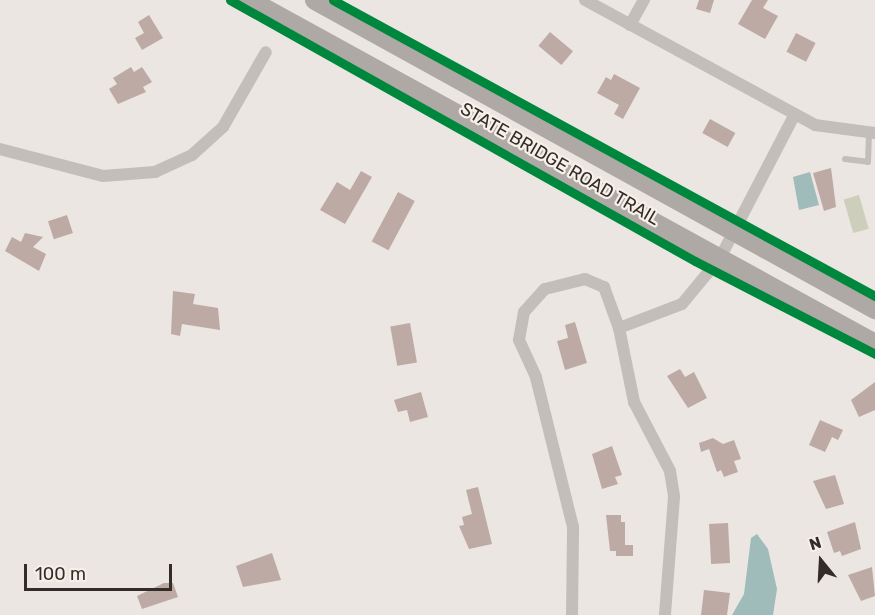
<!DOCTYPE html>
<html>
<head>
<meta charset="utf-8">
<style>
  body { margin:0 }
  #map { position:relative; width:875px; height:615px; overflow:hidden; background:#ebe6e1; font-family:Rubik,sans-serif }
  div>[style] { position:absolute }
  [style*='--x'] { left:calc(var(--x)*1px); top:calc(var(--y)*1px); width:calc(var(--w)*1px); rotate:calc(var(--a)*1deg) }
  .green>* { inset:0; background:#cdcfbc; transform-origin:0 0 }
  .water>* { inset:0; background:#9fbbba }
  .building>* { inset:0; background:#bdaaa4; transform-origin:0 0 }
  .service>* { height:6px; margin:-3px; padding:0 3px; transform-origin:3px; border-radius:3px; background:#c4beba }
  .minor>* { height:12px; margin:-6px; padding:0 6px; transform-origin:6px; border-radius:6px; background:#c4beba }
  .trunk>* { height:20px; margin:-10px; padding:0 10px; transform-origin:10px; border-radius:10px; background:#aea9a4 }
  .cycleway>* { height:9px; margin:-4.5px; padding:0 4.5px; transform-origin:4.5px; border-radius:4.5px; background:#00873e }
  span { translate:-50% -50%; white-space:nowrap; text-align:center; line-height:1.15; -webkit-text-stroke:4.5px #f7f0e8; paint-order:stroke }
  .street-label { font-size:18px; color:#342c29 }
  .north { position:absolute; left:791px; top:531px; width:60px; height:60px; -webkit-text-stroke:4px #f7f0e8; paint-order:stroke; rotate:342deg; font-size:16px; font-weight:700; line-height:24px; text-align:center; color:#342c29 }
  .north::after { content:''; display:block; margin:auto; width:21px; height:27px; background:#342c29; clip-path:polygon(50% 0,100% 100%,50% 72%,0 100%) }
  .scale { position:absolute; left:24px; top:564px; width:148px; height:27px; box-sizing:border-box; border:3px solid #342c29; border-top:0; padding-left:8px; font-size:18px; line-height:21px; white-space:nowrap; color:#342c29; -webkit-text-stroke:4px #f7f0e8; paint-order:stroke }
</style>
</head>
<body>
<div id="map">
  <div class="green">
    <div style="left:859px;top:195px;width:35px;height:16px;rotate:74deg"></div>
  </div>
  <div class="water">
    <div style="clip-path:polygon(810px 172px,819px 205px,799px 210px,793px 177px)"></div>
    <div style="clip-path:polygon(757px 534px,768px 549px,777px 589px,773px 615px,732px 615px,744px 594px,751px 538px)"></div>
  </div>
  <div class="building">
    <div style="clip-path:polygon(699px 0,714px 0,710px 13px,696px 9px)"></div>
    <div style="clip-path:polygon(752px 0,768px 0,763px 8px,778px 16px,765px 39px,738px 24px)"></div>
    <div style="clip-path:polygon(149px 15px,163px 38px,142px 50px,135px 38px,144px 33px,138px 22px)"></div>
    <div style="left:550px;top:32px;width:30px;height:18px;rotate:40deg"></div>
    <div style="left:796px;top:33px;width:22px;height:21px;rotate:27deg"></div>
    <div style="clip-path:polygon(131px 67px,134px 72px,142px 67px,152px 82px,143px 87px,146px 92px,118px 104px,109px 89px,117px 84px,113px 78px)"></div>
    <div style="clip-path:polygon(614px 74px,640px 88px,623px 119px,614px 114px,619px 105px,597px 93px,606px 77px,611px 80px)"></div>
    <div style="left:710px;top:119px;width:29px;height:16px;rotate:29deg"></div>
    <div style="clip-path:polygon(831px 168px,836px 207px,824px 211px,813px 173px)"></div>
    <div style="clip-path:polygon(361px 171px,372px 177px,345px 224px,320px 210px,337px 182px,350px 190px)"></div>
    <div style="left:398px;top:192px;width:19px;height:56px;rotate:28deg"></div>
    <div style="left:67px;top:215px;width:19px;height:20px;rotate:72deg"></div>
    <div style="clip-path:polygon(25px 233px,43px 237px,33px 247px,46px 254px,39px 271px,5px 251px,12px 237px,21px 242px)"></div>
    <div style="clip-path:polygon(173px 291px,195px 294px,193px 304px,218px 308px,220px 330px,182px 324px,180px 336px,171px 334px)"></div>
    <div style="clip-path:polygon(575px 322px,587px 363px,565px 370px,557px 341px,568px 338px,565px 325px)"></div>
    <div style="left:410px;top:323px;width:40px;height:20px;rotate:80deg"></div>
    <div style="clip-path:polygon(680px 369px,685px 377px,694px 372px,707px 398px,688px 408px,667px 376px)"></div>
    <div style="clip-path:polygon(875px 382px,875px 410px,859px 417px,851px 400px)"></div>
    <div style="clip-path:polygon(421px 392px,428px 417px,410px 422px,407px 410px,398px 412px,394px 400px)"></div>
    <div style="clip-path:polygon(820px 420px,843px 430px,838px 440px,832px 437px,825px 452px,809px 445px)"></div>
    <div style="clip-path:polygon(713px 438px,723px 444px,734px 440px,741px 459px,734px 461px,738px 472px,724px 477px,721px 470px,717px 472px,709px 449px,701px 452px,699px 443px)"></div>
    <div style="clip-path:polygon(612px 446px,622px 475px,615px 477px,618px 484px,602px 489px,592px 454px)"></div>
    <div style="clip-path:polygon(835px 475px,844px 504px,826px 509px,813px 481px)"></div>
    <div style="clip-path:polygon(478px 487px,492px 544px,469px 549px,459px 526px,464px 525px,462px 517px,472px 514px,466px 490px)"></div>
    <div style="clip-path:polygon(606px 515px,621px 515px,621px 522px,625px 522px,625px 545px,633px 545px,633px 556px,616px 556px,616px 551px,610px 551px)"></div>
    <div style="clip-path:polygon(855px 522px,861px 549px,842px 556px,840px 551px,834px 553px,827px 532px)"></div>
    <div style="left:728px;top:523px;width:40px;height:19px;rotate:87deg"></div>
    <div style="clip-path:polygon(272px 553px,281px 580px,243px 587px,236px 566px)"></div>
    <div style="clip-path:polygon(872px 567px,875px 596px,861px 601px,848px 575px)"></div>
    <div style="clip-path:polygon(164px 583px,173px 583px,178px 597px,142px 609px,137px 596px)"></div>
    <div style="clip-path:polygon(704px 590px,730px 593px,727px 615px,701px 615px)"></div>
  </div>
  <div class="service">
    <div style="--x:845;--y:159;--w:23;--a:7"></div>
    <div style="--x:868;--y:162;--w:29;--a:-88"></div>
  </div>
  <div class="minor">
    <div style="--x:585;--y:0;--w:262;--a:28.5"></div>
    <div style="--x:815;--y:125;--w:61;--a:7.6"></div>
    <div style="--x:630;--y:25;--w:29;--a:-61"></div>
    <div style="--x:0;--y:149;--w:106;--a:14.7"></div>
    <div style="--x:103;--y:176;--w:52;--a:-4.4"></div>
    <div style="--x:155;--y:172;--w:41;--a:-24.7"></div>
    <div style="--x:192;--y:155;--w:42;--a:-42.1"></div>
    <div style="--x:223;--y:127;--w:86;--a:-60.2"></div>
    <div style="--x:619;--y:328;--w:76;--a:78.5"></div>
    <div style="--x:634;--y:402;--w:78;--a:62.4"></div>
    <div style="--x:670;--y:471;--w:26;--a:81"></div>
    <div style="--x:674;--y:497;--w:118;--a:94.4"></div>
    <div style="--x:572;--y:615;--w:88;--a:-89.3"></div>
    <div style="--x:573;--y:527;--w:154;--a:-103.9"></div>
    <div style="--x:536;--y:377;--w:41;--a:-114.7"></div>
    <div style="--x:519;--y:340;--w:28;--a:-80"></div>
    <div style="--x:524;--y:312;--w:31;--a:-48"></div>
    <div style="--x:545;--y:289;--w:41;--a:-14"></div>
    <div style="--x:585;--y:279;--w:21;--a:23"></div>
    <div style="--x:604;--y:287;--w:44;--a:69.9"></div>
    <div style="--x:619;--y:328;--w:67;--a:-20.9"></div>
    <div style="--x:682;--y:304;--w:60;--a:-50.4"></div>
    <div style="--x:720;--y:258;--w:162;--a:-62.5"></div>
  </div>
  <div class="trunk">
    <div style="--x:249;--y:0;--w:714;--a:28.79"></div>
    <div style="--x:315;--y:0;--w:640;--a:28.89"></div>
  </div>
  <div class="cycleway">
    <div style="--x:230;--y:0;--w:533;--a:29.31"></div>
    <div style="--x:695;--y:261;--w:203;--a:27.3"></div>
    <div style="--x:333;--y:0;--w:618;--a:28.64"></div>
  </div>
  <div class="street-label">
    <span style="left:560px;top:164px;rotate:30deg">STATE BRIDGE ROAD TRAIL</span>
  </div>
  <div class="north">N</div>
  <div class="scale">100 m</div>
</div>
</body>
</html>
